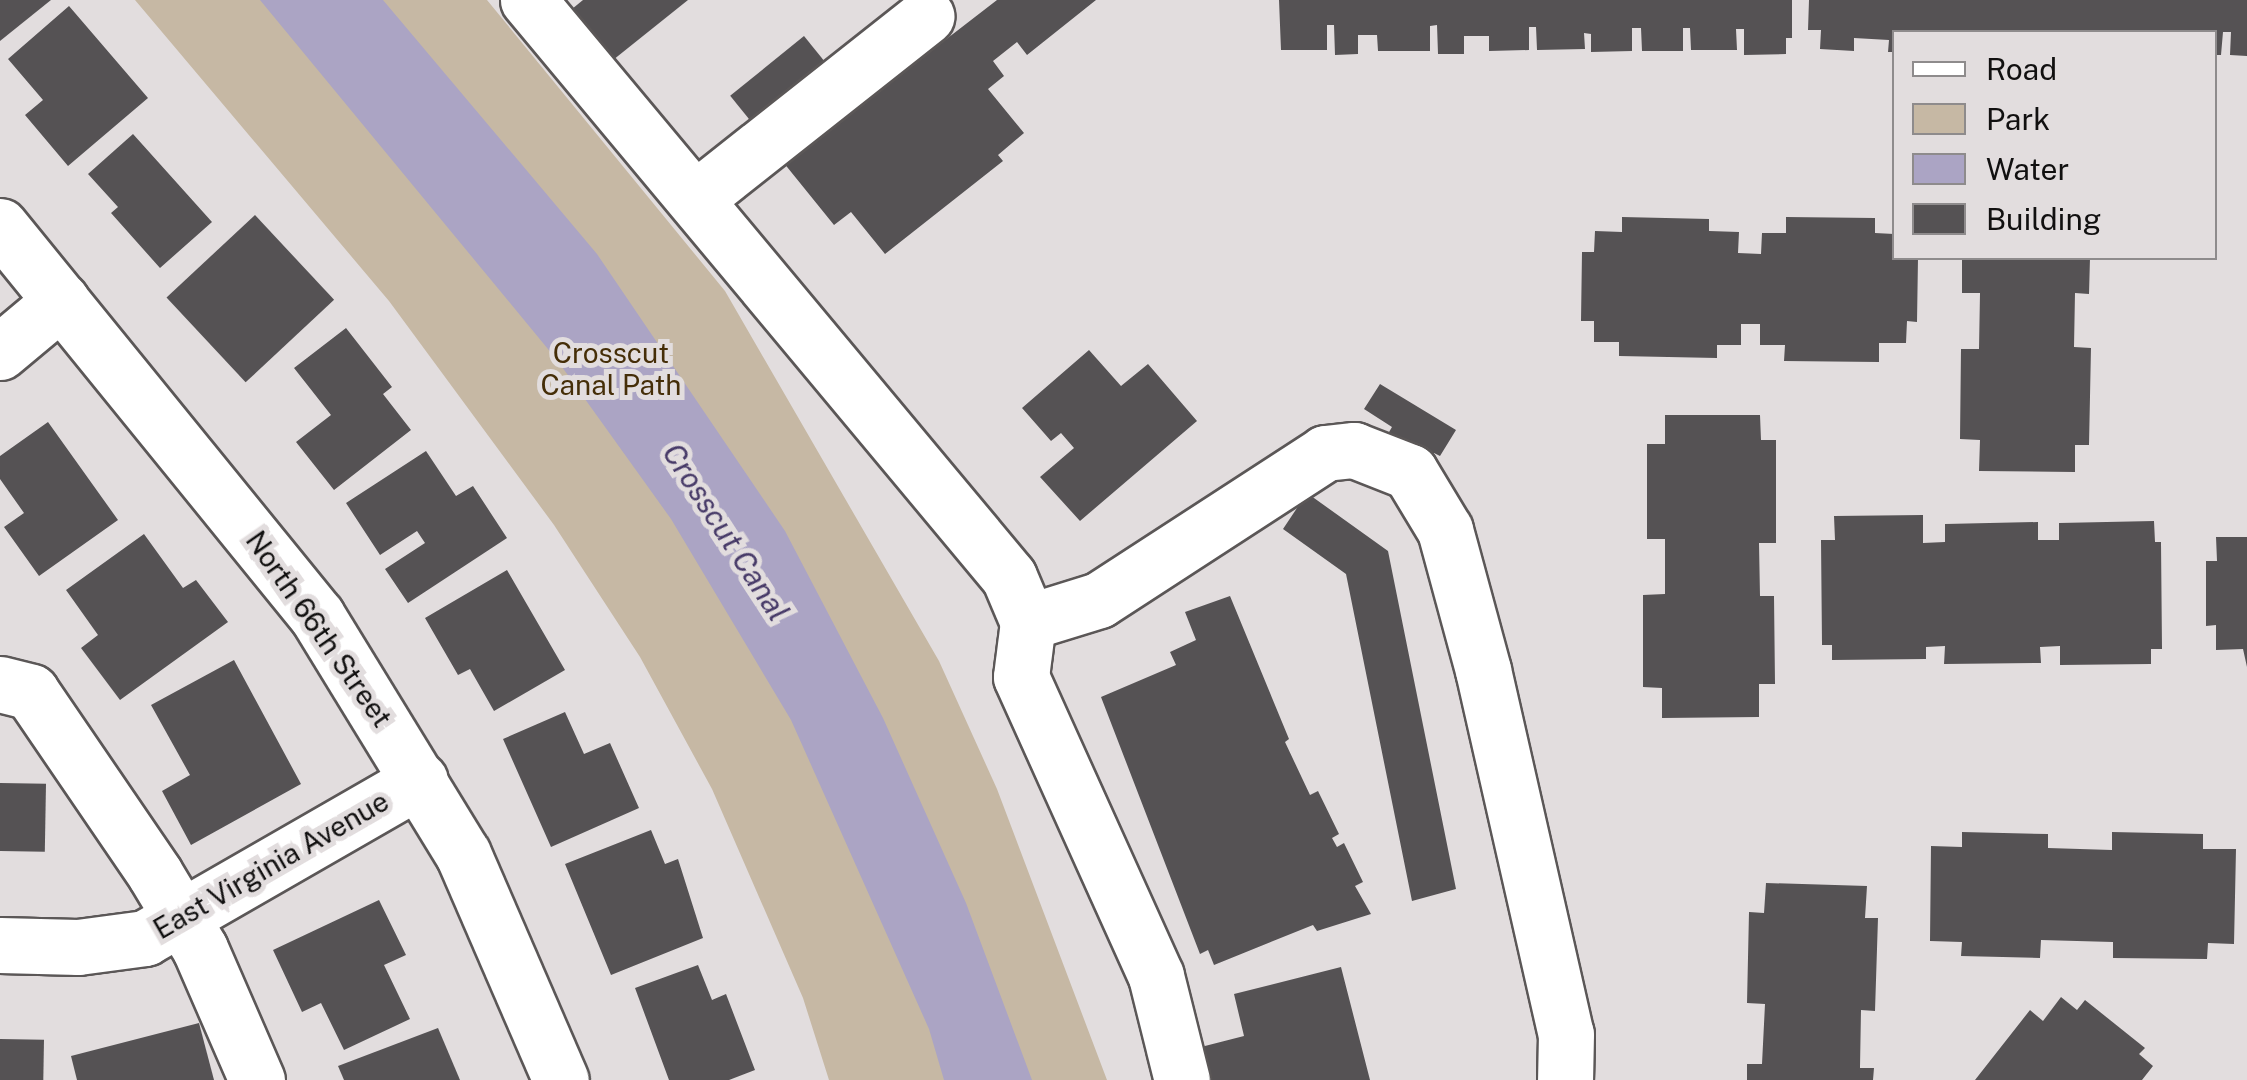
<!DOCTYPE html>
<html>
<head>
<meta charset="utf-8">
<style>
  body { margin:0 }
  #map { position:relative; width:2247px; height:1080px; overflow:hidden; background:#e2ddde; font-family:"Public Sans",sans-serif }
  div>[style] { position:absolute }
  [style*='--x'] { left:calc(var(--x)*1px); top:calc(var(--y)*1px); width:calc(var(--w)*1px); rotate:calc(var(--a)*1deg) }
  .green>* { inset:0; background:#c6b8a4 }
  .water>* { inset:0; background:#aba4c4 }
  .building>* { inset:0; background:#555254; transform-origin:0 0 }
  .roads { filter:drop-shadow(2px 0 #5b5757) drop-shadow(-2px 0 #5b5757) drop-shadow(0 2px #5b5757) drop-shadow(0 -2px #5b5757) }
  .minor>* { height:55px; margin:-27.5px; padding:0 27.5px; transform-origin:27.5px; border-radius:27.5px; background:#fff }
  span { translate:-50% -50%; white-space:nowrap; text-align:center; line-height:1.15; -webkit-text-stroke:10px #e2ddde; paint-order:stroke }
  .park-label { font-size:28px; color:#452e08 }
  .street-label { font-size:28px; color:#111010 }
  .water-label { font-size:30px; color:#473a68; font-style:italic }
  .legend { position:absolute; left:1892px; top:30px; width:325px; height:230px; box-sizing:border-box; background:#e2ddde; border:2px solid #8e8b8c; margin:0; padding:12px 18px; list-style:none; font-size:30px; color:#111010 }
  .legend li { display:flex; align-items:center; gap:20px; height:50px }
  .legend b { width:50px; border:2px solid #8e8b8c }
</style>
</head>
<body>
<div id="map">
  <div class="green">
    <div style="clip-path:polygon(135px 0,487px 0,725px 291px,939px 661px,997px 789px,1107px 1080px,829px 1080px,803px 998px,712px 789px,640px 657px,554px 525px,389px 301px)"></div>
  </div>
  <div class="water">
    <div style="clip-path:polygon(260px 0,383px 0,597px 254px,785px 531px,883px 718px,966px 903px,1032px 1080px,944px 1080px,929px 1029px,791px 720px,671px 519px,557px 360px)"></div>
  </div>
  <div class="building">
    <div style="clip-path:polygon(0 0,51px 0,0 41px)"></div>
    <div style="clip-path:polygon(583px 0,688px 0,613px 60px,572px 9px)"></div>
    <div style="clip-path:polygon(997px 0,1096px 0,1027px 55px,1017px 42px,993px 61px,1004px 76px,988px 89px,1024px 133px,998px 155px,1003px 161px,885px 254px,851px 212px,834px 225px,779px 157px,876px 80px,883px 88px)"></div>
    <div style="clip-path:polygon(1279px 0,1792px 0,1792px 38px,1786px 38px,1786px 54px,1744px 55px,1744px 29px,1736px 29px,1737px 50px,1691px 50px,1690px 28px,1683px 28px,1683px 51px,1642px 51px,1641px 28px,1632px 28px,1632px 51px,1591px 52px,1591px 34px,1584px 33px,1585px 49px,1537px 50px,1536px 27px,1529px 27px,1529px 50px,1489px 51px,1489px 36px,1464px 36px,1464px 54px,1438px 54px,1437px 25px,1430px 26px,1430px 51px,1378px 51px,1377px 35px,1358px 35px,1358px 54px,1335px 55px,1334px 25px,1327px 25px,1327px 50px,1281px 50px)"></div>
    <div style="clip-path:polygon(1809px 0,2247px 0,2247px 56px,2230px 55px,2231px 32px,2223px 32px,2221px 55px,2214px 55px,2214px 32px,1914px 30px,1894px 32px,1894px 52px,1888px 52px,1889px 40px,1854px 38px,1854px 51px,1820px 49px,1821px 30px,1808px 30px)"></div>
    <div style="clip-path:polygon(69px 6px,148px 98px,68px 166px,25px 115px,43px 100px,8px 59px)"></div>
    <div style="left:804px;top:36px;width:53px;height:95px;rotate:51deg"></div>
    <div style="clip-path:polygon(133px 134px,212px 222px,160px 268px,111px 213px,118px 207px,88px 174px)"></div>
    <div style="left:255px;top:215px;width:116px;height:121px;rotate:47deg"></div>
    <div style="clip-path:polygon(1622px 217px,1709px 219px,1709px 231px,1739px 232px,1738px 253px,1761px 254px,1762px 233px,1786px 233px,1786px 217px,1875px 218px,1875px 233px,1894px 234px,1894px 258px,1918px 258px,1917px 322px,1907px 321px,1906px 343px,1879px 343px,1879px 362px,1784px 361px,1785px 345px,1760px 345px,1760px 324px,1741px 324px,1741px 345px,1717px 345px,1717px 358px,1619px 356px,1619px 342px,1594px 342px,1594px 321px,1581px 321px,1582px 252px,1594px 252px,1595px 231px,1622px 232px)"></div>
    <div style="clip-path:polygon(1962px 258px,2090px 258px,2089px 294px,2075px 293px,2074px 347px,2091px 348px,2089px 445px,2075px 445px,2075px 472px,1979px 471px,1980px 440px,1960px 439px,1961px 349px,1979px 349px,1980px 293px,1962px 293px)"></div>
    <div style="clip-path:polygon(346px 328px,392px 387px,383px 394px,411px 430px,334px 490px,296px 442px,331px 415px,294px 368px)"></div>
    <div style="clip-path:polygon(1089px 350px,1121px 386px,1148px 364px,1197px 421px,1080px 521px,1040px 477px,1074px 448px,1061px 433px,1051px 441px,1022px 408px)"></div>
    <div style="clip-path:polygon(1380px 384px,1456px 430px,1440px 456px,1434px 453px,1427px 465px,1385px 439px,1392px 427px,1364px 409px)"></div>
    <div style="clip-path:polygon(1665px 415px,1760px 415px,1761px 440px,1776px 440px,1776px 543px,1759px 543px,1760px 596px,1774px 596px,1775px 684px,1759px 684px,1759px 717px,1662px 718px,1662px 688px,1643px 687px,1643px 595px,1665px 594px,1665px 539px,1647px 539px,1647px 444px,1665px 444px)"></div>
    <div style="clip-path:polygon(48px 422px,118px 520px,39px 576px,4px 527px,24px 513px,0 479px,0 456px)"></div>
    <div style="clip-path:polygon(426px 451px,456px 496px,473px 486px,507px 538px,408px 603px,385px 569px,425px 543px,417px 531px,380px 555px,346px 503px)"></div>
    <div style="clip-path:polygon(1307px 493px,1388px 551px,1456px 889px,1412px 901px,1346px 574px,1283px 529px)"></div>
    <div style="clip-path:polygon(1923px 515px,1923px 543px,1945px 542px,1945px 524px,2038px 522px,2038px 540px,2059px 540px,2059px 523px,2154px 521px,2155px 542px,2161px 542px,2162px 649px,2151px 649px,2151px 664px,2060px 665px,2060px 646px,2040px 647px,2041px 663px,1944px 664px,1945px 646px,1926px 647px,1926px 659px,1832px 660px,1832px 645px,1822px 645px,1821px 540px,1835px 540px,1834px 516px)"></div>
    <div style="clip-path:polygon(144px 534px,183px 588px,196px 580px,228px 622px,120px 700px,81px 648px,98px 635px,66px 590px)"></div>
    <div style="clip-path:polygon(2216px 537px,2247px 537px,2247px 667px,2243px 649px,2216px 650px,2216px 625px,2206px 626px,2206px 561px,2217px 561px)"></div>
    <div style="clip-path:polygon(507px 570px,565px 670px,494px 711px,470px 669px,458px 675px,425px 618px)"></div>
    <div style="clip-path:polygon(1230px 596px,1289px 739px,1285px 742px,1310px 795px,1318px 791px,1339px 834px,1332px 838px,1337px 847px,1344px 843px,1363px 882px,1355px 886px,1371px 914px,1317px 931px,1313px 925px,1214px 965px,1208px 950px,1200px 954px,1101px 697px,1176px 665px,1170px 652px,1196px 640px,1185px 612px)"></div>
    <div style="clip-path:polygon(234px 660px,301px 784px,191px 845px,162px 791px,190px 775px,151px 705px)"></div>
    <div style="clip-path:polygon(565px 712px,584px 754px,610px 743px,639px 808px,551px 847px,503px 739px)"></div>
    <div style="left:0;top:783px;width:46px;height:68px;rotate:1deg"></div>
    <div style="clip-path:polygon(651px 830px,665px 864px,678px 859px,703px 938px,611px 975px,565px 864px)"></div>
    <div style="clip-path:polygon(1962px 832px,2048px 834px,2048px 848px,2112px 850px,2112px 832px,2203px 834px,2203px 849px,2236px 849px,2234px 944px,2208px 943px,2207px 959px,2113px 958px,2113px 942px,2041px 940px,2040px 958px,1961px 956px,1962px 942px,1930px 941px,1931px 846px,1962px 847px)"></div>
    <div style="clip-path:polygon(1766px 883px,1867px 886px,1865px 918px,1878px 918px,1875px 1011px,1861px 1010px,1860px 1068px,1874px 1068px,1873px 1080px,1747px 1080px,1747px 1064px,1762px 1064px,1765px 1004px,1747px 1003px,1749px 912px,1764px 913px)"></div>
    <div style="clip-path:polygon(379px 900px,406px 955px,384px 965px,410px 1019px,344px 1050px,321px 1003px,302px 1012px,273px 950px)"></div>
    <div style="clip-path:polygon(698px 965px,712px 1000px,726px 994px,755px 1070px,729px 1080px,669px 1080px,635px 988px)"></div>
    <div style="clip-path:polygon(1341px 967px,1370px 1080px,1210px 1080px,1201px 1047px,1244px 1036px,1234px 994px)"></div>
    <div style="clip-path:polygon(2061px 997px,2077px 1010px,2085px 1000px,2145px 1048px,2139px 1054px,2153px 1066px,2142px 1080px,1975px 1080px,2030px 1010px,2043px 1021px)"></div>
    <div style="clip-path:polygon(199px 1023px,214px 1080px,77px 1080px,71px 1056px)"></div>
    <div style="clip-path:polygon(438px 1028px,460px 1080px,344px 1080px,338px 1066px)"></div>
    <div style="left:0;top:1039px;width:44px;height:41px;rotate:1deg"></div>
  </div>
  <div class="roads">
    <div class="minor">
      <div style="--x:528;--y:0;--w:751;--a:50.18"></div>
      <div style="--x:1009;--y:577;--w:49;--a:67.1"></div>
      <div style="--x:1028;--y:622;--w:55;--a:97.3"></div>
      <div style="--x:1021;--y:677;--w:328;--a:65.7"></div>
      <div style="--x:1156;--y:976;--w:107;--a:76"></div>
      <div style="--x:695;--y:199;--w:295;--a:-38.3"></div>
      <div style="--x:0;--y:226;--w:503;--a:50.9"></div>
      <div style="--x:317;--y:616;--w:279;--a:58.5"></div>
      <div style="--x:463;--y:854;--w:246;--a:66.6"></div>
      <div style="--x:0;--y:352;--w:80;--a:-39.9"></div>
      <div style="--x:1028;--y:622;--w:74;--a:-17.2"></div>
      <div style="--x:1099;--y:600;--w:270;--a:-33"></div>
      <div style="--x:1325;--y:453;--w:29;--a:-6"></div>
      <div style="--x:1354;--y:450;--w:60;--a:21.4"></div>
      <div style="--x:1410;--y:472;--w:68;--a:58.9"></div>
      <div style="--x:1445;--y:530;--w:145;--a:74.8"></div>
      <div style="--x:1483;--y:670;--w:373;--a:77.2"></div>
      <div style="--x:1566;--y:1034;--w:46;--a:91.2"></div>
      <div style="--x:0;--y:684;--w:32;--a:14"></div>
      <div style="--x:31;--y:692;--w:220;--a:55.7"></div>
      <div style="--x:155;--y:874;--w:87;--a:59"></div>
      <div style="--x:200;--y:949;--w:143;--a:66.5"></div>
      <div style="--x:0;--y:945;--w:78;--a:1.5"></div>
      <div style="--x:78;--y:947;--w:68;--a:-7.7"></div>
      <div style="--x:145;--y:938;--w:317;--a:-29.9"></div>
    </div>
  </div>
  <div class="park-label">
    <span style="left:611px;top:369px">Crosscut<br>Canal Path</span>
  </div>
  <div class="street-label">
    <span style="left:319px;top:629px;rotate:55deg">North 66th Street</span>
    <span style="left:271px;top:865px;rotate:-30deg">East Virginia Avenue</span>
  </div>
  <div class="water-label">
    <span style="left:726px;top:532px;rotate:57deg">Crosscut Canal</span>
  </div>
  <ul class="legend">
  <li><b style="height:12px;background:#fff"></b>Road</li>
  <li><b style="height:28px;background:#c6b8a4"></b>Park</li>
  <li><b style="height:28px;background:#aba4c4"></b>Water</li>
  <li><b style="height:28px;background:#555254"></b>Building</li>
  </ul>
</div>
</body>
</html>
